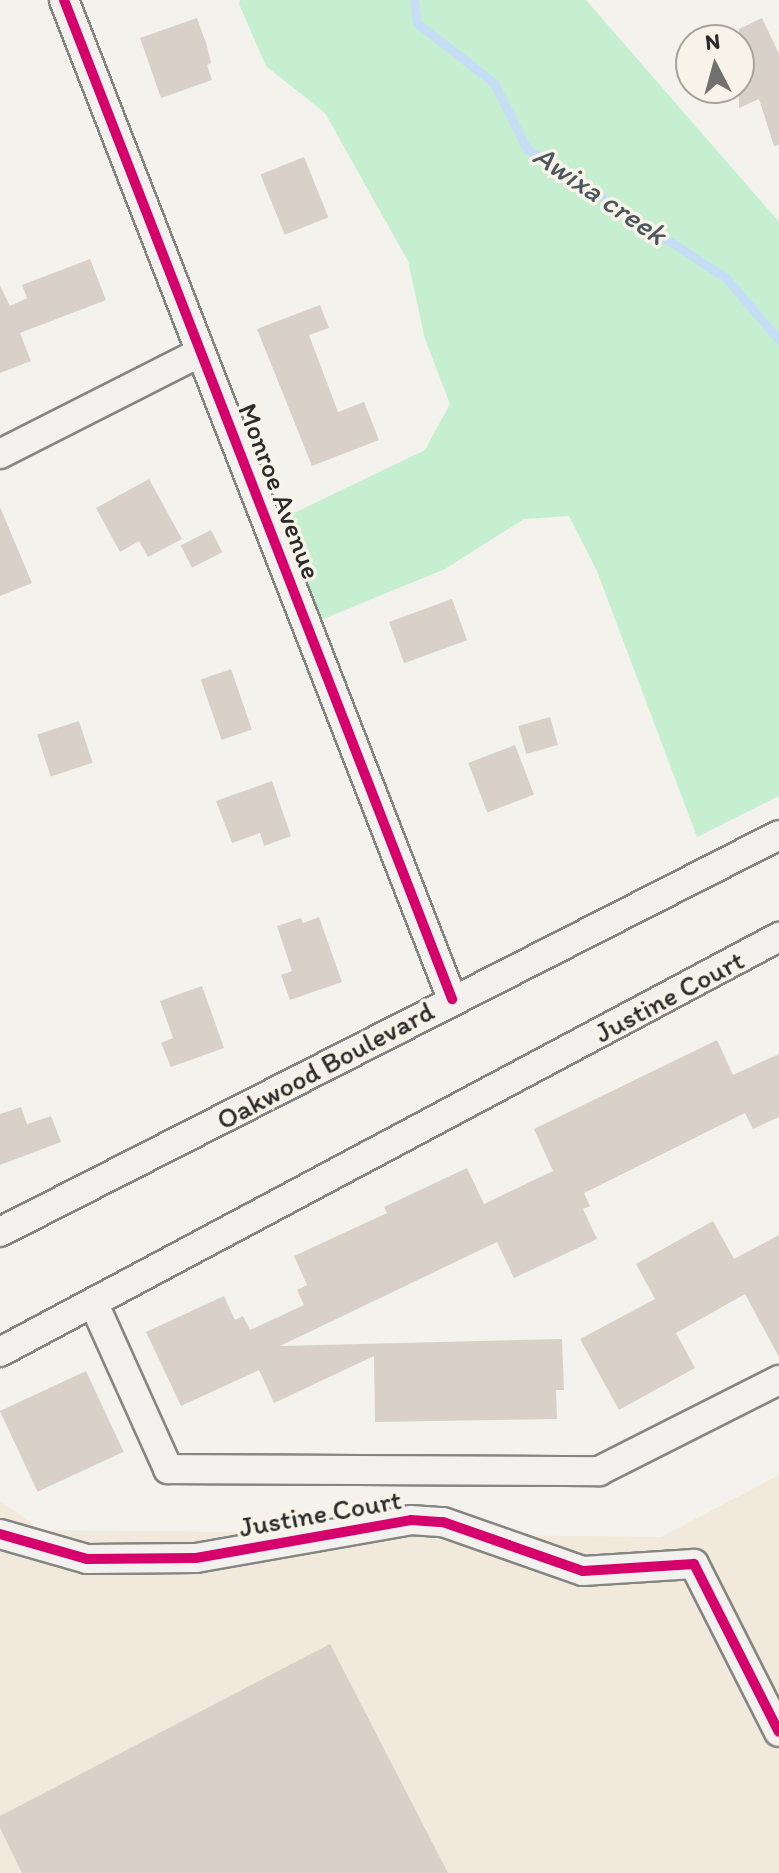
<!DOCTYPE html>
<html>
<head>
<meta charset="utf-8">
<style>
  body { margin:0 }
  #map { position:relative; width:779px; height:1873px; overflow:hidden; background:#f4f2ec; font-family:Itim,sans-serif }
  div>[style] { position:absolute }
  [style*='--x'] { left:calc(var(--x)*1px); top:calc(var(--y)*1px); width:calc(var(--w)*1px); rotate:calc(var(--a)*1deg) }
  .built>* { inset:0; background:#f1e9db }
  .green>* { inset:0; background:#c6eed0 }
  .stream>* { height:9px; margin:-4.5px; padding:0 4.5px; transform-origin:4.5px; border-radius:4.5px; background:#c5def5 }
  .building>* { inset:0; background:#d9d1c7; transform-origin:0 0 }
  .roads { filter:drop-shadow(2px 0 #858582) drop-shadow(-2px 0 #858582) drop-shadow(0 2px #858582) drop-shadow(0 -2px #858582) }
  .street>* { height:28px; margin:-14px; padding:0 14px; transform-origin:14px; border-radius:14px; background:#f2f1ed }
  .cycleway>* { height:10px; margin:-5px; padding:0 5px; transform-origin:5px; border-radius:5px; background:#d6006c }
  span { translate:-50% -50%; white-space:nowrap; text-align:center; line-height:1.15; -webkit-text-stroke:7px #f7f3e8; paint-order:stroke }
  .street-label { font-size:28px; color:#2b2b2b }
  .water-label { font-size:30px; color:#4c565e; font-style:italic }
  .north { position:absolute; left:675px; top:24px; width:80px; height:80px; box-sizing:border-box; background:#f7f3e8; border:2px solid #a5a39c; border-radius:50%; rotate:354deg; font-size:22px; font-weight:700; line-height:32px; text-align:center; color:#2b2b2b }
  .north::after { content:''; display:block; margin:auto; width:28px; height:36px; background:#71716f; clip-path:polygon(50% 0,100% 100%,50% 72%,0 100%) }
</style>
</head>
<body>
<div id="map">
  <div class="built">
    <div style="clip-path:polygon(779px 1475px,779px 1873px,0 1873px,0 1501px,41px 1530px,661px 1537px)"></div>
  </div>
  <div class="green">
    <div style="clip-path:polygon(240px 0,586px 0,779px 222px,779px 796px,697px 837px,597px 571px,569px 516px,524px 519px,445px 569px,316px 622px,290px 515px,425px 450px,450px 404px,425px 339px,408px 261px,325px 113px,266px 66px,239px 4px)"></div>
  </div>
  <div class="stream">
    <div style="--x:414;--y:0;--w:23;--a:83"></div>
    <div style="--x:417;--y:23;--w:98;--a:37.9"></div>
    <div style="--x:494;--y:83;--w:74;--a:63.4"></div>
    <div style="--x:527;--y:149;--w:236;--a:32.9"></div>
    <div style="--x:725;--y:277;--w:83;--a:49.4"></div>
  </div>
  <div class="building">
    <div style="clip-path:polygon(197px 18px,207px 46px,211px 63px,207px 65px,212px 80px,161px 98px,140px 38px)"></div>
    <div style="clip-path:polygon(762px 18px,779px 54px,779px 145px,774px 146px,759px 99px,739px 108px,739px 29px)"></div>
    <div style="left:304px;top:157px;width:65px;height:47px;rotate:68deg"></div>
    <div style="clip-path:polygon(90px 259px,106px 300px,20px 333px,31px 361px,0 373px,0 286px,10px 306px,27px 298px,22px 285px)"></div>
    <div style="clip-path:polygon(320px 305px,329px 328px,309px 335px,338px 412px,364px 402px,379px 440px,312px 466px,257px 329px)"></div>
    <div style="clip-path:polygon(149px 479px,182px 539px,148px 557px,139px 541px,120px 552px,96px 508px)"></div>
    <div style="clip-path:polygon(0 507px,32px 583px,0 596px)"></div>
    <div style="left:211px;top:530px;width:25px;height:34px;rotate:63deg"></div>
    <div style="left:452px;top:599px;width:44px;height:67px;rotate:70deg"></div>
    <div style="left:231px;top:669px;width:64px;height:32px;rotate:71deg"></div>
    <div style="left:550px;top:717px;width:29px;height:33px;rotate:74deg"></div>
    <div style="left:79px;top:721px;width:44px;height:44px;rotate:72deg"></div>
    <div style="left:515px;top:745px;width:53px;height:50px;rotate:69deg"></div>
    <div style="clip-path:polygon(272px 781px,291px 836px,264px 846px,260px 833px,232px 843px,216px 801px)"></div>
    <div style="clip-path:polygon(319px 917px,342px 982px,290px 1000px,281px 975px,292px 971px,277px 926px,301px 918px,303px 923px)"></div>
    <div style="clip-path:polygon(202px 986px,224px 1048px,171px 1067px,161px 1043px,173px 1038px,160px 1001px)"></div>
    <div style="clip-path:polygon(717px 1040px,733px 1075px,779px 1054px,779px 1117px,753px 1129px,745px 1113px,584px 1193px,590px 1206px,583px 1209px,597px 1239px,514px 1278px,497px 1242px,280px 1346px,562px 1339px,564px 1390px,556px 1390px,557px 1419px,375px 1422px,374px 1356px,274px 1403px,259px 1370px,181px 1406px,146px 1332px,224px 1296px,235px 1320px,243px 1316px,250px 1330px,304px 1305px,297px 1290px,307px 1285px,294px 1256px,387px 1213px,384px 1207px,467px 1168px,484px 1204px,553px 1171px,534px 1129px)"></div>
    <div style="clip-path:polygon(21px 1107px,27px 1124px,51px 1116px,61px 1142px,0 1165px,0 1114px)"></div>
    <div style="clip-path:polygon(713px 1221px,734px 1259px,779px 1235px,779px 1357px,745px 1294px,676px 1333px,695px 1368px,619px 1410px,580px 1339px,655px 1299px,636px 1264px)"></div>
    <div style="left:86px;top:1371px;width:89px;height:95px;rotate:65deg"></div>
    <div style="clip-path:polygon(330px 1644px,448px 1873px,22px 1873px,0 1828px,0 1816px)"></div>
  </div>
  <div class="roads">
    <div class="street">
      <div style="--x:64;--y:0;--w:1072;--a:68.77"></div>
      <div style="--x:0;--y:454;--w:225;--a:-26.9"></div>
      <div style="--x:0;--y:1232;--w:874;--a:-27"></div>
      <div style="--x:94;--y:1304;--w:181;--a:65.8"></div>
      <div style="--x:168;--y:1469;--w:431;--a:0.3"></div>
      <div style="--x:599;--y:1471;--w:202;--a:-26.8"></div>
      <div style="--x:0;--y:1352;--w:883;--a:-28.05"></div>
      <div style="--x:0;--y:1534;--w:91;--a:16"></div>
      <div style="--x:87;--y:1559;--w:109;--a:-0.5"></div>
      <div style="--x:196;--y:1558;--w:218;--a:-10"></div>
      <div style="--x:411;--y:1520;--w:32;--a:4"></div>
      <div style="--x:443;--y:1522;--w:148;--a:19.3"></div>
      <div style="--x:583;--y:1571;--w:111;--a:-3.6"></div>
      <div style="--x:694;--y:1564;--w:188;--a:63.2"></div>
    </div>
  </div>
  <div class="cycleway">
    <div style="--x:64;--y:0;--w:1072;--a:68.77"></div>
    <div style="--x:0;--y:1534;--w:91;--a:16"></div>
    <div style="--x:87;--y:1559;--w:109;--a:-0.5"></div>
    <div style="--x:196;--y:1558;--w:218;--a:-10"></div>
    <div style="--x:411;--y:1520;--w:32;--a:4"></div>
    <div style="--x:443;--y:1522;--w:148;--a:19.3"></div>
    <div style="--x:583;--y:1571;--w:111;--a:-3.6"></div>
    <div style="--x:694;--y:1564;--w:188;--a:63.2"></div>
  </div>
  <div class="street-label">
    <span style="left:280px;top:491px;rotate:69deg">Monroe Avenue</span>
    <span style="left:669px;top:996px;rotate:-28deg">Justine Court</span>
    <span style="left:325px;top:1065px;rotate:-28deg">Oakwood Boulevard</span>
    <span style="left:320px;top:1513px;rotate:-10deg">Justine Court</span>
  </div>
  <div class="water-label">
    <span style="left:600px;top:195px;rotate:34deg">Awixa creek</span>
  </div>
  <div class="north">N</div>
</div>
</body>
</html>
